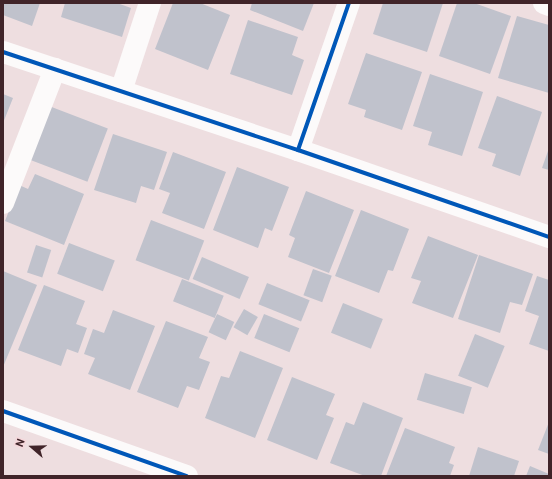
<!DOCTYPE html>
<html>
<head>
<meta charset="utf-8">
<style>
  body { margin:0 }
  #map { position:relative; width:552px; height:479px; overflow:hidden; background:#eedee0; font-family:Overpass,sans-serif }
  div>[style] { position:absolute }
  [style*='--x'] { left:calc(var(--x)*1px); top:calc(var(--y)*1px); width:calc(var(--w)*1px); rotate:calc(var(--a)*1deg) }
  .building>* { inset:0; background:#c0c2cc; transform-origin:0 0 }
  .street>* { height:22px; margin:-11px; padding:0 11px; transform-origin:11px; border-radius:11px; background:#fcfafa }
  .cycleway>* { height:4px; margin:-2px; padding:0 2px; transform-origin:2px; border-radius:2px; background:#0057b8 }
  span { translate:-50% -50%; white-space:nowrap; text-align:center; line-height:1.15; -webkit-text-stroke:4px #f5d7db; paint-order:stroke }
  .frame { position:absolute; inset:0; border:4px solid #402429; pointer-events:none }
  .north { position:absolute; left:12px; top:427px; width:40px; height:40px; -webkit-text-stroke:3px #f5d7db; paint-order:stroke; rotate:290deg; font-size:11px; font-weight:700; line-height:16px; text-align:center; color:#402429 }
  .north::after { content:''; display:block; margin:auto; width:14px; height:18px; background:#402429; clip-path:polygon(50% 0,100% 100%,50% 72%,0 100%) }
</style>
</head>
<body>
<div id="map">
  <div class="building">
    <div style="clip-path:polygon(3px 3px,40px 3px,32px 26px,3px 15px)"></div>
    <div style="clip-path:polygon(65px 3px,117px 3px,131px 8px,122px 37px,61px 17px)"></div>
    <div style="clip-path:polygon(173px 3px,200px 3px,230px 15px,208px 70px,155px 49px)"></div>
    <div style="clip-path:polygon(252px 3px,314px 3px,303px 31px,250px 10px)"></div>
    <div style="clip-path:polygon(383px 3px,443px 3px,427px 52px,373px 34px)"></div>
    <div style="clip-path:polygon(457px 3px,474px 3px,511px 16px,490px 74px,439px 56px)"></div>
    <div style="clip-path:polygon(517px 16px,549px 25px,549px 93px,498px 78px)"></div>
    <div style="clip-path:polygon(248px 20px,298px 37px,292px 55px,304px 60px,292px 95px,230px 74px)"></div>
    <div style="clip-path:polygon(366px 53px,422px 72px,402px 130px,364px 117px,366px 110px,348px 104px)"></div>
    <div style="clip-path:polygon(430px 74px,483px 92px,462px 156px,428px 145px,432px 132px,413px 126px)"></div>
    <div style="clip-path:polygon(3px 94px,13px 98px,3px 123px)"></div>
    <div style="clip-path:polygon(497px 96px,542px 112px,520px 176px,492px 166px,496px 154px,478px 148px)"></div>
    <div style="left:49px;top:106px;width:63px;height:57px;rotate:21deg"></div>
    <div style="clip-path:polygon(113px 134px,167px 152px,154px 190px,141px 186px,136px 203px,94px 190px)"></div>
    <div style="clip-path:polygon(549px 148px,549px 170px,542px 168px)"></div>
    <div style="clip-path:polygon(173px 152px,226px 172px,204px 229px,162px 213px,170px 193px,159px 189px)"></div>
    <div style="clip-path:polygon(237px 167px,289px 187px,272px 231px,265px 228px,258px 248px,213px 230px)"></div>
    <div style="clip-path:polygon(35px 174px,84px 194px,64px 245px,5px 221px,19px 185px,28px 189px)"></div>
    <div style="clip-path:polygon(306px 191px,354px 210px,329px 273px,288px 257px,295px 238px,289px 235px)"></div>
    <div style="clip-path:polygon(361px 210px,409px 229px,393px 271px,388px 270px,379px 293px,335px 276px)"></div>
    <div style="left:151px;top:220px;width:57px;height:43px;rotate:21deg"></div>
    <div style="clip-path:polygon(428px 236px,478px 255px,453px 318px,412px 303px,421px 281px,411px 278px)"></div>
    <div style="left:69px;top:243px;width:49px;height:33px;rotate:21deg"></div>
    <div style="left:36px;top:245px;width:16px;height:29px;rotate:18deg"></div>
    <div style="clip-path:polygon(479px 255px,533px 274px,522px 305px,510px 302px,500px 333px,458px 319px)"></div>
    <div style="left:202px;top:257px;width:51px;height:24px;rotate:23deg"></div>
    <div style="left:313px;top:269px;width:20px;height:28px;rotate:20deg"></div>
    <div style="clip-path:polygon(3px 271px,37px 285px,3px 367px)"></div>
    <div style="clip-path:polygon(537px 276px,549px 280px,549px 351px,529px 344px,539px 316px,525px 311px)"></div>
    <div style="left:182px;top:279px;width:45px;height:24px;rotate:22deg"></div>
    <div style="left:267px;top:283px;width:46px;height:23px;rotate:22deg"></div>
    <div style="clip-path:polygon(44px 285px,85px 301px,76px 324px,87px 328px,78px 353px,67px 349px,61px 366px,18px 350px)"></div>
    <div style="left:343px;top:303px;width:43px;height:32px;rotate:22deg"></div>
    <div style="left:244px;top:309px;width:16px;height:21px;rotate:30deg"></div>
    <div style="clip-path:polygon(113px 310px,155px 326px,130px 390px,88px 374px,95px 358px,84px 354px,93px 329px,104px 333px)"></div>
    <div style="left:217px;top:314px;width:19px;height:20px;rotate:25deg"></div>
    <div style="left:264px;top:314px;width:38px;height:26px;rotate:22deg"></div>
    <div style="clip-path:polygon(166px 321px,208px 337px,199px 358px,210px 362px,199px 390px,187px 386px,178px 408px,137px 392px)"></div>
    <div style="left:475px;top:334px;width:32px;height:45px;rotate:22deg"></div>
    <div style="clip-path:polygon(240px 351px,283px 368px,255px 438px,205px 418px,221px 376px,229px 378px)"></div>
    <div style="left:425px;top:373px;width:49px;height:28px;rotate:17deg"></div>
    <div style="clip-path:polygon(292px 377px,335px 394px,326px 415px,334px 418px,317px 460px,267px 440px)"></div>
    <div style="clip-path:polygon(363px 402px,403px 418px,381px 476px,365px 476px,330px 463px,346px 422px,354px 425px)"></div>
    <div style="clip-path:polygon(549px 422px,549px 454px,538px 450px)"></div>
    <div style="clip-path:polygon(405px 428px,455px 447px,449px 463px,454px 465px,450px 476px,386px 476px)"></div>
    <div style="clip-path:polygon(478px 447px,519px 461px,514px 476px,469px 476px)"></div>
    <div style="clip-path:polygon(530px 466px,549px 474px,549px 476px,526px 476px)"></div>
  </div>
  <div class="street">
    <div style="--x:544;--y:3;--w:5;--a:22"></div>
    <div style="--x:3;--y:52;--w:311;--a:18.4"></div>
    <div style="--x:298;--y:150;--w:266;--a:19.1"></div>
    <div style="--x:121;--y:91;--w:93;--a:-71.8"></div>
    <div style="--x:298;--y:150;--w:156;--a:-70.9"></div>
    <div style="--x:3;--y:203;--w:144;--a:-68.8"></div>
    <div style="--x:3;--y:411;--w:195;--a:19.5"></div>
  </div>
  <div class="cycleway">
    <div style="--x:3;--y:52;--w:311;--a:18.4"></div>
    <div style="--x:298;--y:150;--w:266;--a:19.1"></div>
    <div style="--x:298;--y:150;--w:156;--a:-70.9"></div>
    <div style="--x:3;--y:411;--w:195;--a:19.5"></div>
  </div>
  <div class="frame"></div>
  <div class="north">N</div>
</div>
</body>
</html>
